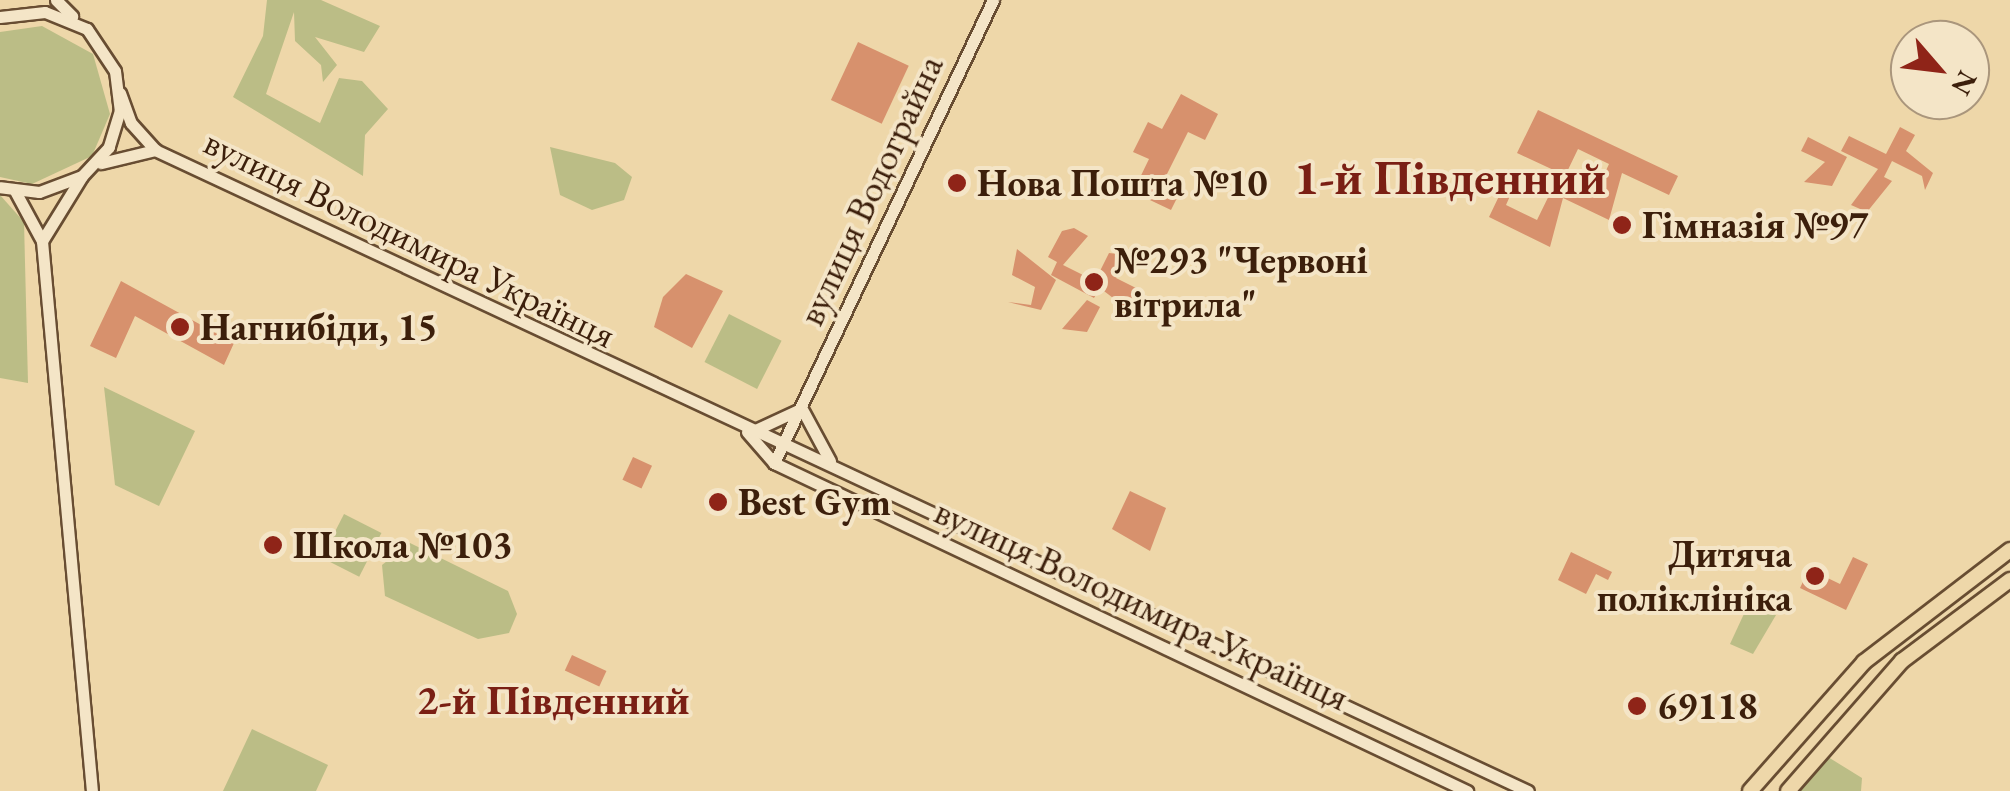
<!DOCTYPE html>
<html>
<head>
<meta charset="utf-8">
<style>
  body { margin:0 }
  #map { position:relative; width:2010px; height:791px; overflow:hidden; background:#eed7a9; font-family:"EB Garamond",serif }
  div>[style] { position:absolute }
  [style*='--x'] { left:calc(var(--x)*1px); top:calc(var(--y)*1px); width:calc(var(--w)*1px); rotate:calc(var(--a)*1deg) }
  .green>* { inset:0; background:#bbbd86; transform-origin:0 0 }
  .building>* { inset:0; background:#d7916d; transform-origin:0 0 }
  .roads { filter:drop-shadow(2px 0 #684d32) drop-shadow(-2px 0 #684d32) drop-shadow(0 2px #684d32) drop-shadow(0 -2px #684d32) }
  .minor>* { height:11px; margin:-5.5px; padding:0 5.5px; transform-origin:5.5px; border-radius:5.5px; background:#f4e5c7 }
  .major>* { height:14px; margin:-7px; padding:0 7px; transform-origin:7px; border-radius:7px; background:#eed7a9 }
  .dots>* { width:28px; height:28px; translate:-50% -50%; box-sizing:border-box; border:5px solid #f4e5c7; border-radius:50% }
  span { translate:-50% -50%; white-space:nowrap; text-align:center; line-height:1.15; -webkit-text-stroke:8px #f4e5c7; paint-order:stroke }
  .poi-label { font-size:38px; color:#3c1f0b; font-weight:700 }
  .left { translate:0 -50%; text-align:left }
  .right { translate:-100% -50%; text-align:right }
  .street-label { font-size:38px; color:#3c1f0b }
  .quarter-label { font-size:42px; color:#7a1f14; font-weight:700 }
  .district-label { font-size:48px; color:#7a1f14; font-weight:700 }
  .north { position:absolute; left:1890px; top:20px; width:100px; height:100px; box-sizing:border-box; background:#f4e5c7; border:2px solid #aa967c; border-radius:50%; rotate:118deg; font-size:28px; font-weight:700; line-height:40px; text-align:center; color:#3c1f0b }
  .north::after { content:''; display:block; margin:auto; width:35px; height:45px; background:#8f2418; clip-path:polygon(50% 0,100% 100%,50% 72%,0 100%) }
</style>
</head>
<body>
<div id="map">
  <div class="green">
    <div style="clip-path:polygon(267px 0,321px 0,380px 26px,364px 52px,315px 37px,337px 65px,323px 82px,321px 65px,295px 41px,294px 12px,266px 94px,320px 123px,339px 78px,362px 81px,388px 109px,365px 135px,363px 176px,233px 97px,263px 36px)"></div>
    <div style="clip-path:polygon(42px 26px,93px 54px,110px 114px,92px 156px,32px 184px,0 177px,0 32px)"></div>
    <div style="clip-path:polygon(550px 147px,615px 163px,632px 177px,624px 200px,592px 210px,560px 195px)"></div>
    <div style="clip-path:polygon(0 195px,24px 222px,28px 383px,0 378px)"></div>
    <div style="left:729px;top:314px;width:59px;height:54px;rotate:27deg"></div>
    <div style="clip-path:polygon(104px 387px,195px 431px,159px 506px,115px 485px)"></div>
    <div style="left:344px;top:514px;width:42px;height:49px;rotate:27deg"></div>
    <div style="clip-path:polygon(410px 543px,508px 591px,517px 614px,509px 633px,478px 639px,385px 596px,382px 565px)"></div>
    <div style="clip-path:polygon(1749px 603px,1776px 615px,1753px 654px,1730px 644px)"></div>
    <div style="clip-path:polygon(252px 729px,328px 765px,316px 791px,223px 791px)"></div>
    <div style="clip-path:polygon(1828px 757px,1862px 778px,1861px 791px,1797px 791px)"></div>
  </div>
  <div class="building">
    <div style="left:858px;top:42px;width:56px;height:64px;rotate:25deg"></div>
    <div style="clip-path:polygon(1181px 94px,1218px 114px,1205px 140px,1188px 132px,1166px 176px,1184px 184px,1171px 210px,1133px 192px,1149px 159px,1133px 152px,1148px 122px,1162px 129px)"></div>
    <div style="clip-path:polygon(evenodd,1538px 110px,1678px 176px,1669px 195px,1622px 173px,1609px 220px,1563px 198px,1550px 247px,1489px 217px,1501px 192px,1510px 196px,1506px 205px,1537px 220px,1560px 173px,1517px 153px,1538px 110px,1578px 149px,1609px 164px,1597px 190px,1565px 176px,1578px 149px)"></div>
    <div style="clip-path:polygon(1900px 127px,1915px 135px,1906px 151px,1933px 173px,1925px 190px,1922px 176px,1892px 161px,1884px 177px,1892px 181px,1867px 212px,1851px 205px,1878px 169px,1841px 151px,1849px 136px,1886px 154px)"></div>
    <div style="clip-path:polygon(1808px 137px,1847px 157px,1832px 186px,1804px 182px,1825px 162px,1801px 151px)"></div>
    <div style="clip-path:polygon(1074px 228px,1088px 236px,1063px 265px,1095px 281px,1109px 253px,1135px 256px,1116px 278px,1138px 289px,1134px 314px,1100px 288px,1094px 298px,1051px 275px,1057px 262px,1048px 257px,1062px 231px)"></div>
    <div style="clip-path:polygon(1017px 249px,1056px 280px,1041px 310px,1008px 302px,1031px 305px,1035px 287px,1012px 275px)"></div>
    <div style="clip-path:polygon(686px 274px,723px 291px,692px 348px,654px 327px,663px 297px)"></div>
    <div style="clip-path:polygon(121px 281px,234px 343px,224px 365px,135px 316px,116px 358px,90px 346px)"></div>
    <div style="clip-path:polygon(1087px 300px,1100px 307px,1087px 332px,1062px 329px)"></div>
    <div style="left:633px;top:457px;width:21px;height:25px;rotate:25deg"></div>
    <div style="clip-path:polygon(1130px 491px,1166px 508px,1150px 551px,1112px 529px)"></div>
    <div style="clip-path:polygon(1571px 552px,1612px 572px,1608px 580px,1596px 574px,1586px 594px,1558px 580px)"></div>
    <div style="clip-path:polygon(1853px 557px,1868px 564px,1846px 610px,1800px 588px,1809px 569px,1840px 584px)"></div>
    <div style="left:572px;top:655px;width:38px;height:17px;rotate:25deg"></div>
  </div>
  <div class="roads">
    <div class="minor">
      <div style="--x:56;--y:0;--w:23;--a:45"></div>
      <div style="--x:0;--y:17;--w:45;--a:-6.3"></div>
      <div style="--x:45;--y:12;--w:45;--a:22"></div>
      <div style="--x:87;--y:29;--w:50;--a:56.3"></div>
      <div style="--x:115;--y:71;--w:39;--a:83"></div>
      <div style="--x:120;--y:110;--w:39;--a:107"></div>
      <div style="--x:109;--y:147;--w:40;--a:133"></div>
      <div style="--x:82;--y:176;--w:46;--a:159.6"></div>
      <div style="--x:39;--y:192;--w:39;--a:-173"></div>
      <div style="--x:120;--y:93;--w:32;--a:70"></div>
      <div style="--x:131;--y:123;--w:36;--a:48"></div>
      <div style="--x:155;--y:150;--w:1515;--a:25.03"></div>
      <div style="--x:101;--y:163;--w:56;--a:-13.5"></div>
      <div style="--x:15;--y:191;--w:57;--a:61.6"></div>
      <div style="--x:42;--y:241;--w:552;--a:84.81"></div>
      <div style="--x:42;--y:241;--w:76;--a:-58.4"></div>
      <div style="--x:802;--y:409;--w:59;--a:61.7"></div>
      <div style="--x:747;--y:432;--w:41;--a:48.9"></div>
      <div style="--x:774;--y:463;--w:767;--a:25.33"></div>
      <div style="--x:751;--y:432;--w:50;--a:-25"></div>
      <div style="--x:774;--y:463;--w:512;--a:-64.69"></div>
    </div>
    <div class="major">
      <div style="--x:1750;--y:791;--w:172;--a:-48.5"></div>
      <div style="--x:1864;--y:662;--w:184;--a:-37.5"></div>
      <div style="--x:1788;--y:791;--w:173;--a:-48.8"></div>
      <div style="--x:1902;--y:661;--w:135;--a:-36.9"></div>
    </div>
  </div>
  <div class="dots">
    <div style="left:957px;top:183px;background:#8f2418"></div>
    <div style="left:1622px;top:225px;background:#8f2418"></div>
    <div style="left:1094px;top:282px;background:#8f2418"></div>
    <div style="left:180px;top:327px;background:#8f2418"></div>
    <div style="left:718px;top:502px;background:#8f2418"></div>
    <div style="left:273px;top:545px;background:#8f2418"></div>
    <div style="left:1815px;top:576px;background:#8f2418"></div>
    <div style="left:1637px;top:706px;background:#8f2418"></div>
  </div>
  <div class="poi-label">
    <span class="left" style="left:977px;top:183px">Нова Пошта №10</span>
    <span class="left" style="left:1642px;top:225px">Гімназія №97</span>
    <span class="left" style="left:1114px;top:282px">№293 "Червоні<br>вітрила"</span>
    <span class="left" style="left:200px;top:327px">Нагнибіди, 15</span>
    <span class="left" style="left:738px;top:502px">Best Gym</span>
    <span class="left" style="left:293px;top:545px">Школа №103</span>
    <span class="right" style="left:1792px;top:576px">Дитяча<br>поліклініка</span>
    <span class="left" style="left:1657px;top:706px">69118</span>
  </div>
  <div class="street-label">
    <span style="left:870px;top:190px;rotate:-65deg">вулиця Водограйна</span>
    <span style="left:410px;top:238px;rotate:26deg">вулиця Володимира Українця</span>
    <span style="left:1142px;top:604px;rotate:25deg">вулиця Володимира Українця</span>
  </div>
  <div class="quarter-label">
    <span style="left:553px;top:700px">2-й Південний</span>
  </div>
  <div class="district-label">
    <span style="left:1450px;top:178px">1-й Південний</span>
  </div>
  <div class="north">N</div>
</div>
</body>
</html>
